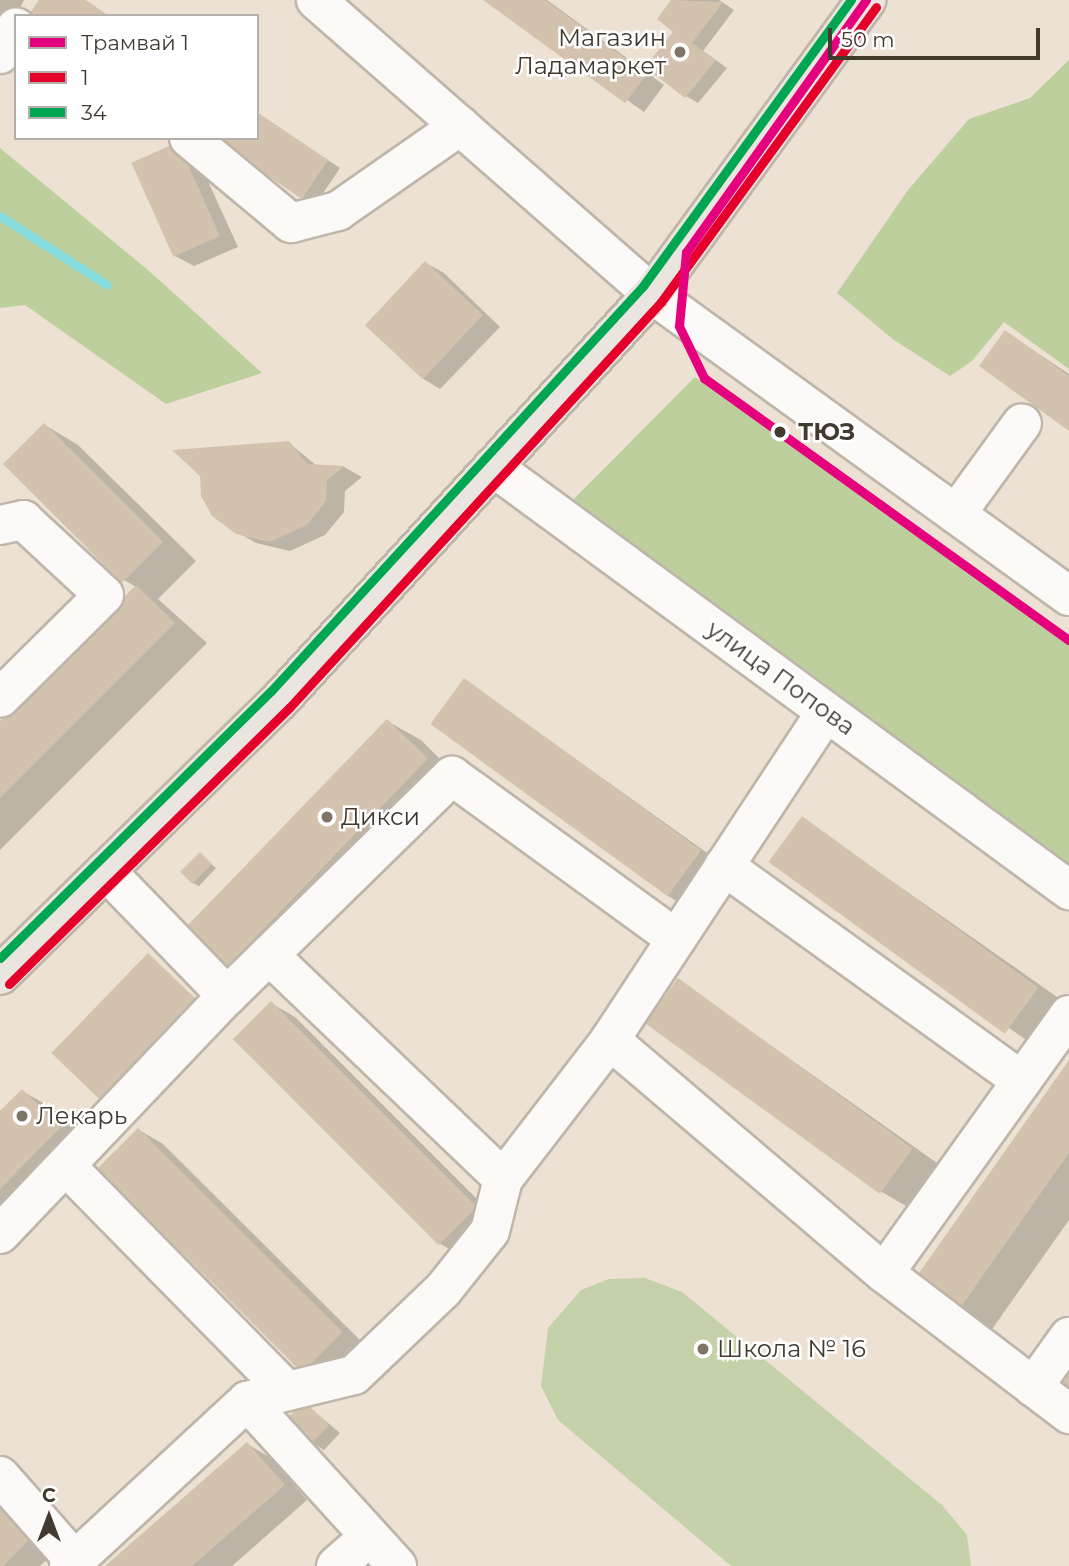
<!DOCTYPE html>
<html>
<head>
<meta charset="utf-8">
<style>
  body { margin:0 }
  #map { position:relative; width:1069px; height:1566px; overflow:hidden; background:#ede1d3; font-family:Montserrat,sans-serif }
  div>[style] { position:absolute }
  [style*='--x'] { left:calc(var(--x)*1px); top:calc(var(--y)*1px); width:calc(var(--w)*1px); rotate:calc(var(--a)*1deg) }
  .green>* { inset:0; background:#c5d2a9 }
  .forest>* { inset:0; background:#becf9e }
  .shadow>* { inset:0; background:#0003; transform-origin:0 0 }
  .stream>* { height:9px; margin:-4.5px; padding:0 4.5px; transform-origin:4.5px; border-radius:4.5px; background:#88dede }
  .building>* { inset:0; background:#d3c2ae; transform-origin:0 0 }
  .roads { filter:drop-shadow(2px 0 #bfb6aa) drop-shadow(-2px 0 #bfb6aa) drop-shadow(0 2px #bfb6aa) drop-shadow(0 -2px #bfb6aa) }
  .minor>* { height:38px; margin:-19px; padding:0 19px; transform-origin:19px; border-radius:19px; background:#fcfaf8 }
  .major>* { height:38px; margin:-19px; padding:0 19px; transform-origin:19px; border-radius:19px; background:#ebe5df }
  .bus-1>* { height:9px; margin:-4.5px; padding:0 4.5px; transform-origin:4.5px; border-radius:4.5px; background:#e4002b }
  .bus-2>* { height:9px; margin:-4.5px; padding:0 4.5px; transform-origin:4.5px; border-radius:4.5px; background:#00a651 }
  .tram-1>* { height:9px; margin:-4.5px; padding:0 4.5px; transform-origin:4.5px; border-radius:4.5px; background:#e5007d }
  .dots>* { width:19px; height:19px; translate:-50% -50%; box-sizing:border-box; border:4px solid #fff; border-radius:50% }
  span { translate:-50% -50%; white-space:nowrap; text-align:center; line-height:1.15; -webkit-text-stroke:5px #fff; paint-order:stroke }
  .poi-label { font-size:24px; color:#42392f }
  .right { translate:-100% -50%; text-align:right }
  .left { translate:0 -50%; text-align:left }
  .stop-label { font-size:24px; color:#42392f; font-weight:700 }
  .street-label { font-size:24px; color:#42392f }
  .legend { position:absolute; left:14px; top:14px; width:245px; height:126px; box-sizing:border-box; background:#fff; border:2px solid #b3b0ac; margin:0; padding:9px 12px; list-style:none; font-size:21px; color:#42392f }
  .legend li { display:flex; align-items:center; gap:14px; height:35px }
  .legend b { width:35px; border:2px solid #b3b0ac }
  .north { position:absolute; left:14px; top:1482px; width:70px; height:70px; -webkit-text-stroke:5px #fff; paint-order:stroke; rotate:0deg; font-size:19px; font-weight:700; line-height:28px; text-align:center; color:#42392f }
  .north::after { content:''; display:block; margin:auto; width:24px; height:32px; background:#42392f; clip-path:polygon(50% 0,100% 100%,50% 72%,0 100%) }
  .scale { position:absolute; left:828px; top:28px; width:212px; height:32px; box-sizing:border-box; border:4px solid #42392f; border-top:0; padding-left:9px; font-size:21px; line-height:24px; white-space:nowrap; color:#42392f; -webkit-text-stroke:5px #fff; paint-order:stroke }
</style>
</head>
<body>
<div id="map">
  <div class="green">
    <div style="clip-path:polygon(645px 1278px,682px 1292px,942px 1505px,967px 1535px,971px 1566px,731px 1566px,558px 1420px,541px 1386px,548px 1328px,581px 1290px,609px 1279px)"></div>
  </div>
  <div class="forest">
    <div style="clip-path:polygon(1069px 60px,1069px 369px,1004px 322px,972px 361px,950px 376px,894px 340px,837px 293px,908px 190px,969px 119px,1030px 98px)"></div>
    <div style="clip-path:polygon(0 148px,148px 270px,262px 373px,166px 404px,25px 305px,0 308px)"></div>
    <div style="clip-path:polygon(695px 377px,1069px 644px,1069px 884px,562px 511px)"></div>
  </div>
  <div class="shadow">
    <div style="clip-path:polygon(0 0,24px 0,0 48px)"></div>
    <div style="clip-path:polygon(486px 0,547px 0,664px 85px,644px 112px)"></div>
    <div style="clip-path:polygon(674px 0,719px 0,734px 10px,703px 51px,727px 68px,698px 103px,686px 96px,675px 32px,659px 19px)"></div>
    <div style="clip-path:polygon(257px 113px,340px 168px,315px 205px,215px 138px,257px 138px)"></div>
    <div style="clip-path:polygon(196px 155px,238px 247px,194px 266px,175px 256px,133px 164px)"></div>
    <div style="clip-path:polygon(426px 263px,444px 273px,500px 327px,440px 389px,422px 378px)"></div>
    <div style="clip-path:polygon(1006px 332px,1069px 374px,1069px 429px)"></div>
    <div style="clip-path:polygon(45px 425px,78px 445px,196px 561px,158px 599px,207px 643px,0 850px,0 723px,136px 587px,124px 580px)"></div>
    <div style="clip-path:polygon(289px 443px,317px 466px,344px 467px,362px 477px,345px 491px,344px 512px,325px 535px,290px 551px,256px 543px,237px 532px)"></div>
    <div style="clip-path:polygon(465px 680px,724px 865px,692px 910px,668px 896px)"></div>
    <div style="clip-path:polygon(387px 721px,421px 740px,460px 779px,260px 985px,226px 965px)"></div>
    <div style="left:803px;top:819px;width:316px;height:53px;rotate:35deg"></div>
    <div style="clip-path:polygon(200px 855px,216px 868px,199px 886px,193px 883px)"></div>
    <div style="clip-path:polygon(148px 956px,216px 1017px,122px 1113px)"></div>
    <div style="clip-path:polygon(678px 980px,937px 1163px,906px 1206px,882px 1192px)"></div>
    <div style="clip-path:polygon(271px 1003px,295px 1017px,499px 1221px,463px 1257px,439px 1243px)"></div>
    <div style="clip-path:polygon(1069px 1063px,1069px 1220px,990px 1332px,957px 1312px)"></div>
    <div style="clip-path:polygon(22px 1091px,56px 1110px,93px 1147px,0 1241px,0 1113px)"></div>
    <div style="clip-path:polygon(139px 1130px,163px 1144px,366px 1346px,328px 1384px,304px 1370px)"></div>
    <div style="clip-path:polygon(304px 1403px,340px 1433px,324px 1450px,312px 1443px)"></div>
    <div style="clip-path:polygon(247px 1444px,271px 1458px,307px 1500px,232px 1566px,108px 1566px)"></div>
    <div style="clip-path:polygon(0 1494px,56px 1551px,40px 1566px,0 1566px)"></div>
  </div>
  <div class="stream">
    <div style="--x:0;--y:216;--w:127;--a:32.8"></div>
  </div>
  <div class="building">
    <div style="clip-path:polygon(39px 0,86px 0,109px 16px,28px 16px)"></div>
    <div style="clip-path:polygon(483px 0,545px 0,647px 74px,625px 103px)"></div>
    <div style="clip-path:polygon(671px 0,723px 2px,692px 43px,716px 60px,685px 98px,645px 67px,673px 32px,657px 19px)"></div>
    <div style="clip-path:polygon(257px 112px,328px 160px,302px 199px,212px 138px,257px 138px)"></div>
    <div style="left:178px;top:142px;width:103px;height:51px;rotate:66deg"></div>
    <div style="left:425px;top:261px;width:79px;height:88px;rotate:43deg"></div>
    <div style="clip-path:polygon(1005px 330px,1069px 376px,1069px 431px,979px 366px)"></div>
    <div style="left:44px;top:423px;width:168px;height:58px;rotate:45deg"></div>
    <div style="clip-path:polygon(289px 441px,307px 464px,345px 466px,327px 480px,326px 501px,307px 525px,270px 542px,236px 534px,212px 516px,201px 496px,200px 476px,172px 450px)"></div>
    <div style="clip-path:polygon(136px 585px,175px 623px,0 798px,0 721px)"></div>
    <div style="left:464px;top:678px;width:293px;height:57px;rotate:36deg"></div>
    <div style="left:387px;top:719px;width:57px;height:290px;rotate:44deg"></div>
    <div style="left:802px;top:816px;width:292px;height:57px;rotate:36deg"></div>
    <div style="left:200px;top:852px;width:17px;height:28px;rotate:45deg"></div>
    <div style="left:148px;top:953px;width:80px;height:139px;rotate:44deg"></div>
    <div style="left:678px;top:978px;width:290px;height:56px;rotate:36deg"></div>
    <div style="left:271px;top:1001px;width:291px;height:54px;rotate:45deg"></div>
    <div style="clip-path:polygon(1069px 1060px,1069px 1153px,956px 1314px,912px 1283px)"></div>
    <div style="clip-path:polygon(22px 1089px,61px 1127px,0 1189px,0 1111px)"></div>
    <div style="left:138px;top:1128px;width:289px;height:57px;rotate:45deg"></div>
    <div style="clip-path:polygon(1069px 1371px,1069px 1394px,1058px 1386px)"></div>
    <div style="left:304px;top:1401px;width:35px;height:27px;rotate:44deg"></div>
    <div style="clip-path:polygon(247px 1442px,285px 1485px,192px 1566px,105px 1566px)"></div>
    <div style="clip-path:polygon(0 1502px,33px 1536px,3px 1566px,0 1566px)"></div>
  </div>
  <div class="roads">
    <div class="minor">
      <div style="--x:316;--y:0;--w:446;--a:41.2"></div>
      <div style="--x:652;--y:294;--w:515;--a:35.91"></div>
      <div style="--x:0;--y:54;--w:31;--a:-59"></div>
      <div style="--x:189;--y:138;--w:133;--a:39.8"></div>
      <div style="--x:291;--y:223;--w:49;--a:-14.3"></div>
      <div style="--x:338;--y:211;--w:149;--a:-34.9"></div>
      <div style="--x:493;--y:467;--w:715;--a:36.29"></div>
      <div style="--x:956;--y:514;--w:112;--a:-54"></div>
      <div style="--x:0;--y:525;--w:24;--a:-12"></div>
      <div style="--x:23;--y:520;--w:110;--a:42.8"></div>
      <div style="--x:104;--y:595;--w:146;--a:135.3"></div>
      <div style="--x:826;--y:712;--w:393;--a:123.4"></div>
      <div style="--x:610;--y:1040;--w:360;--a:40.4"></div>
      <div style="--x:724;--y:866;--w:367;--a:35.8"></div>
      <div style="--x:106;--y:871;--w:174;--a:45.9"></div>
      <div style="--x:269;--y:955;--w:324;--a:43.7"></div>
      <div style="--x:1069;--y:1015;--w:317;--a:125.6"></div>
      <div style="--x:884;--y:1273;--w:233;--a:37.3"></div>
      <div style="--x:67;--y:1167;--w:314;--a:45.5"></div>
      <div style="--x:0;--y:1234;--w:329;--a:-46.4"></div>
      <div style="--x:227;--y:996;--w:315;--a:-44.4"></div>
      <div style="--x:452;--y:776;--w:277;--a:36"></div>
      <div style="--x:1033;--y:1387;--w:62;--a:-54.2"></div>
      <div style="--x:247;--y:1401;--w:223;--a:47.7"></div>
      <div style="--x:0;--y:1476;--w:113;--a:48.6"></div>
      <div style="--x:69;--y:1566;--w:243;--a:-42.8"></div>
      <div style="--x:247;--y:1401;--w:110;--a:-13.7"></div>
      <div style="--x:354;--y:1375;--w:123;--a:-43.7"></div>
      <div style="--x:443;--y:1290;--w:75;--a:-51.5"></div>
      <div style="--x:490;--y:1231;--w:54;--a:-76"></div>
      <div style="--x:503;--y:1179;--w:175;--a:-52.4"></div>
      <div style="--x:336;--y:1566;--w:45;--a:-41.4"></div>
    </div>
    <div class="major">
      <div style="--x:0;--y:975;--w:392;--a:-44.5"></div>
      <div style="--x:280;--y:700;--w:551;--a:-47.5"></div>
      <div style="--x:652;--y:294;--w:364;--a:-53.9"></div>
    </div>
  </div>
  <div class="bus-1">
    <div style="--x:9;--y:984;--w:393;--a:-44.6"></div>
    <div style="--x:289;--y:708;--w:551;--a:-47.5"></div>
    <div style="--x:661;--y:302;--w:365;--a:-53.9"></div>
  </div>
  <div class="bus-2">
    <div style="--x:0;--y:958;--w:380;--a:-44.6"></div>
    <div style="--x:271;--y:691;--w:550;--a:-47.43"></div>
    <div style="--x:643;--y:286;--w:354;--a:-54"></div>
  </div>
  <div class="tram-1">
    <div style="--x:866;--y:0;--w:310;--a:125.5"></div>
    <div style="--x:686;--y:252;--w:74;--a:95.4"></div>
    <div style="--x:679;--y:326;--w:58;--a:64.3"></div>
    <div style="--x:704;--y:378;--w:449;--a:35.7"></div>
  </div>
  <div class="dots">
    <div style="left:680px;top:52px;background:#7e7468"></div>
    <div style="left:780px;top:432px;background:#42392f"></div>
    <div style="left:327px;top:817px;background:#7e7468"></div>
    <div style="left:22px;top:1116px;background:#7e7468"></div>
    <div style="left:703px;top:1349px;background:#7e7468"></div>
  </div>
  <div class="poi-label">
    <span class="right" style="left:666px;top:52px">Магазин<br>Ладамаркет</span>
    <span class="left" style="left:341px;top:817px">Дикси</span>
    <span class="left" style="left:36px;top:1116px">Лекарь</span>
    <span class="left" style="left:717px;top:1349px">Школа № 16</span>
  </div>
  <div class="stop-label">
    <span class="left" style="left:798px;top:432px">ТЮЗ</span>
  </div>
  <div class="street-label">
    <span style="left:781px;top:678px;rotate:36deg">улица Попова</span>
  </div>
  <ul class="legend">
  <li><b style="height:9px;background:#e5007d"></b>Трамвай 1</li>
  <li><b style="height:9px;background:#e4002b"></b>1</li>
  <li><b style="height:9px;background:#00a651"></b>34</li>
  </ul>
  <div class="north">С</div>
  <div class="scale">50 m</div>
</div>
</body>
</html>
